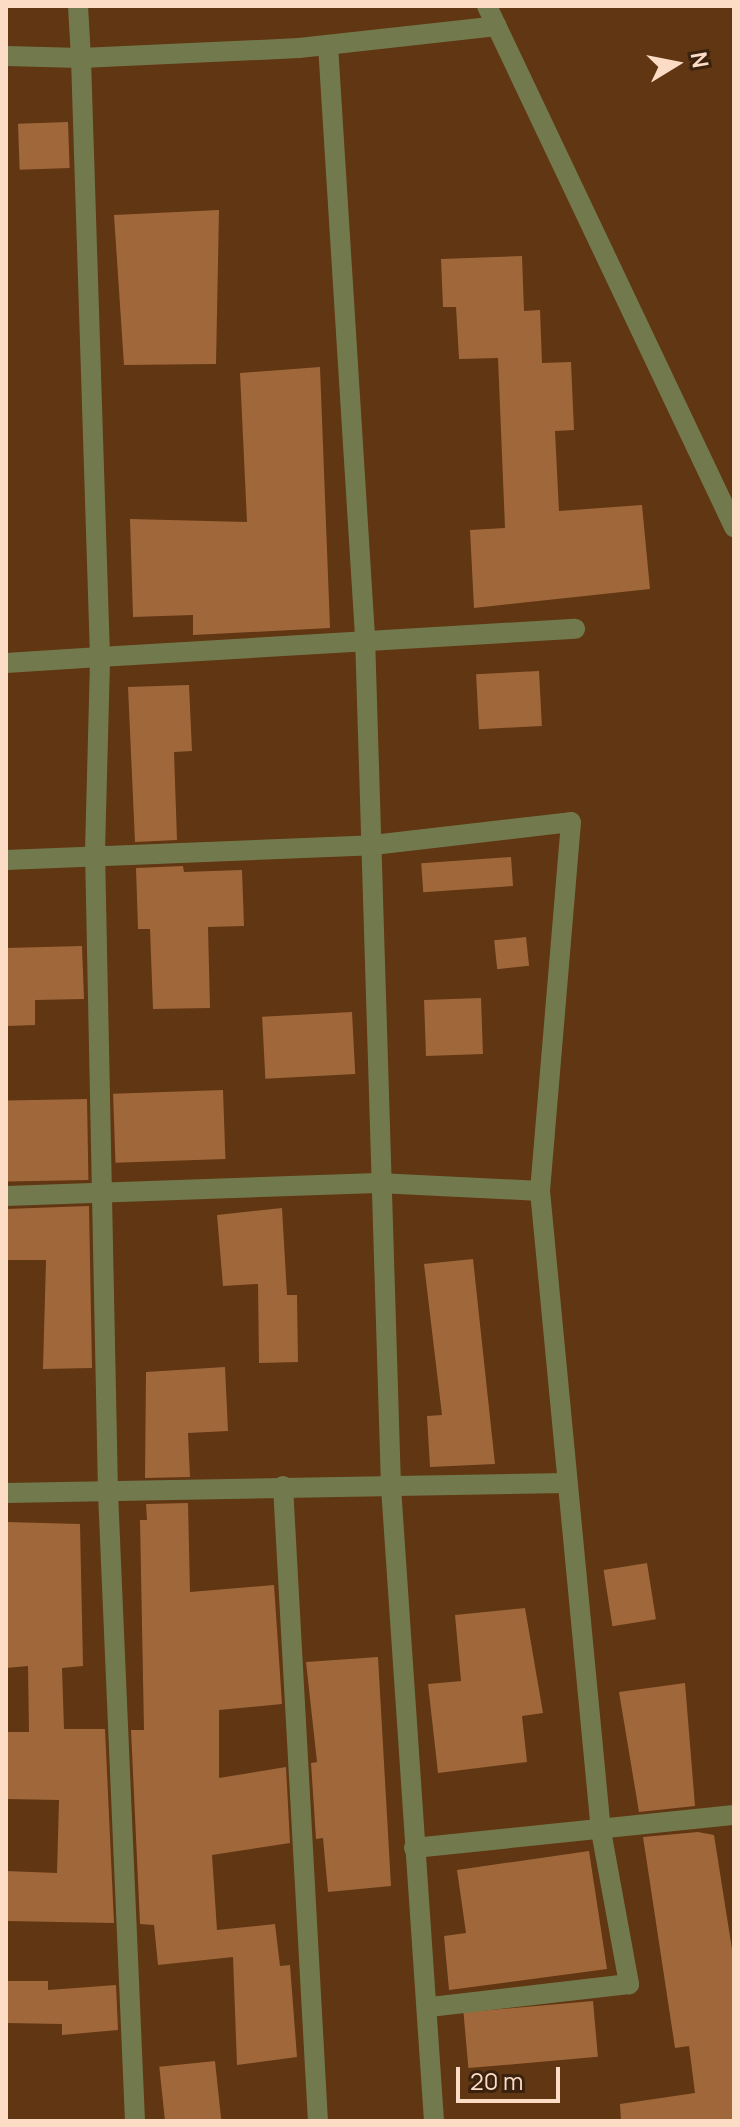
<!DOCTYPE html>
<html>
<head>
<meta charset="utf-8">
<style>
  body { margin:0 }
  #map { position:relative; width:740px; height:2127px; overflow:hidden; background:#603613; font-family:Manrope,sans-serif }
  div>[style] { position:absolute }
  [style*='--x'] { left:calc(var(--x)*1px); top:calc(var(--y)*1px); width:calc(var(--w)*1px); rotate:calc(var(--a)*1deg) }
  .building>* { inset:0; background:#a0673a; transform-origin:0 0 }
  .minor>* { height:20px; margin:-10px; padding:0 10px; transform-origin:10px; border-radius:10px; background:#727a4d }
  span { translate:-50% -50%; white-space:nowrap; text-align:center; line-height:1.15; -webkit-text-stroke:7px #3a220f; paint-order:stroke }
  .frame { position:absolute; inset:0; border:8px solid #fddcc5; pointer-events:none }
  .north { position:absolute; left:636px; top:24px; width:80px; height:80px; -webkit-text-stroke:6px #3a220f; paint-order:stroke; rotate:80deg; font-size:22px; font-weight:700; line-height:32px; text-align:center; color:#fddcc5 }
  .north::after { content:''; display:block; margin:auto; width:28px; height:36px; background:#fddcc5; clip-path:polygon(50% 0,100% 100%,50% 72%,0 100%) }
  .scale { position:absolute; left:456px; top:2067px; width:104px; height:36px; box-sizing:border-box; border:4px solid #fddcc5; border-top:0; padding-left:10px; font-size:24px; line-height:28px; white-space:nowrap; color:#fddcc5; -webkit-text-stroke:6px #3a220f; paint-order:stroke }
</style>
</head>
<body>
<div id="map">
  <div class="building">
    <div style="left:68px;top:122px;width:46px;height:50px;rotate:88deg"></div>
    <div style="clip-path:polygon(219px 210px,216px 364px,124px 365px,114px 215px)"></div>
    <div style="clip-path:polygon(522px 256px,524px 311px,540px 310px,542px 363px,571px 362px,574px 430px,555px 431px,559px 511px,642px 505px,650px 589px,474px 608px,470px 530px,505px 528px,498px 358px,459px 359px,456px 307px,443px 307px,441px 259px)"></div>
    <div style="clip-path:polygon(320px 367px,330px 628px,193px 635px,193px 615px,133px 617px,130px 519px,247px 522px,240px 373px)"></div>
    <div style="left:539px;top:671px;width:55px;height:63px;rotate:87deg"></div>
    <div style="clip-path:polygon(189px 685px,192px 751px,174px 752px,177px 840px,135px 842px,128px 687px)"></div>
    <div style="left:511px;top:857px;width:29px;height:90px;rotate:86deg"></div>
    <div style="clip-path:polygon(183px 866px,184px 872px,242px 870px,244px 926px,208px 927px,210px 1008px,153px 1009px,150px 929px,138px 929px,136px 868px)"></div>
    <div style="left:526px;top:937px;width:29px;height:32px;rotate:84deg"></div>
    <div style="clip-path:polygon(82px 946px,84px 999px,35px 1000px,35px 1025px,6px 1026px,6px 948px)"></div>
    <div style="left:481px;top:998px;width:56px;height:57px;rotate:88deg"></div>
    <div style="left:352px;top:1012px;width:62px;height:90px;rotate:87deg"></div>
    <div style="left:223px;top:1090px;width:69px;height:110px;rotate:88deg"></div>
    <div style="left:87px;top:1099px;width:81px;height:81px;rotate:89deg"></div>
    <div style="clip-path:polygon(89px 1206px,92px 1368px,43px 1369px,46px 1260px,6px 1260px,6px 1209px)"></div>
    <div style="clip-path:polygon(282px 1208px,287px 1295px,297px 1295px,298px 1362px,259px 1363px,258px 1284px,223px 1286px,217px 1215px)"></div>
    <div style="clip-path:polygon(473px 1259px,495px 1464px,430px 1467px,427px 1416px,442px 1415px,424px 1264px)"></div>
    <div style="clip-path:polygon(225px 1367px,228px 1431px,188px 1433px,190px 1477px,145px 1478px,146px 1372px)"></div>
    <div style="clip-path:polygon(188px 1503px,190px 1592px,274px 1585px,282px 1704px,219px 1710px,219px 1778px,286px 1767px,290px 1843px,212px 1855px,217px 1930px,275px 1924px,280px 1966px,290px 1965px,297px 2057px,237px 2065px,233px 1957px,158px 1965px,154px 1925px,140px 1924px,131px 1730px,144px 1730px,140px 1520px,147px 1520px,146px 1504px)"></div>
    <div style="clip-path:polygon(6px 1522px,80px 1524px,83px 1666px,62px 1668px,64px 1729px,105px 1729px,114px 1923px,6px 1921px,6px 1871px,57px 1873px,59px 1800px,6px 1799px,6px 1732px,29px 1732px,28px 1666px,6px 1668px)"></div>
    <div style="left:647px;top:1563px;width:57px;height:44px;rotate:81deg"></div>
    <div style="clip-path:polygon(525px 1608px,543px 1713px,522px 1716px,527px 1762px,438px 1773px,428px 1684px,461px 1681px,455px 1615px)"></div>
    <div style="clip-path:polygon(378px 1657px,391px 1886px,328px 1892px,323px 1838px,316px 1839px,311px 1763px,317px 1762px,306px 1662px)"></div>
    <div style="clip-path:polygon(685px 1683px,695px 1806px,639px 1812px,619px 1692px)"></div>
    <div style="clip-path:polygon(698px 1832px,714px 1835px,734px 1962px,734px 2121px,621px 2121px,620px 2104px,695px 2093px,689px 2046px,675px 2048px,643px 1837px)"></div>
    <div style="clip-path:polygon(589px 1851px,607px 1969px,449px 1990px,444px 1936px,466px 1933px,457px 1870px)"></div>
    <div style="clip-path:polygon(6px 1981px,48px 1981px,48px 1990px,116px 1985px,118px 2030px,62px 2035px,62px 2024px,6px 2023px)"></div>
    <div style="left:593px;top:2001px;width:56px;height:130px;rotate:85deg"></div>
    <div style="left:215px;top:2061px;width:60px;height:56px;rotate:84deg"></div>
  </div>
  <div class="minor">
    <div style="--x:487;--y:6;--w:577;--a:64.63"></div>
    <div style="--x:328;--y:45;--w:592;--a:86.42"></div>
    <div style="--x:365;--y:636;--w:851;--a:88.25"></div>
    <div style="--x:391;--y:1487;--w:635;--a:86.12"></div>
    <div style="--x:6;--y:56;--w:75;--a:1.5"></div>
    <div style="--x:81;--y:58;--w:52;--a:-93.3"></div>
    <div style="--x:6;--y:663;--w:94;--a:-3.7"></div>
    <div style="--x:100;--y:657;--w:599;--a:-91.82"></div>
    <div style="--x:81;--y:58;--w:218;--a:-2.6"></div>
    <div style="--x:299;--y:48;--w:199;--a:-6.3"></div>
    <div style="--x:6;--y:860;--w:367;--a:-2.3"></div>
    <div style="--x:373;--y:845;--w:199;--a:-6.6"></div>
    <div style="--x:571;--y:822;--w:370;--a:94.8"></div>
    <div style="--x:540;--y:1191;--w:643;--a:84.56"></div>
    <div style="--x:601;--y:1831;--w:156;--a:79.6"></div>
    <div style="--x:629;--y:1984;--w:199;--a:173.4"></div>
    <div style="--x:6;--y:1196;--w:372;--a:-2"></div>
    <div style="--x:378;--y:1183;--w:162;--a:2.8"></div>
    <div style="--x:283;--y:1486;--w:636;--a:86.85"></div>
    <div style="--x:6;--y:1493;--w:561;--a:-1.02"></div>
    <div style="--x:414;--y:1848;--w:322;--a:-5.9"></div>
    <div style="--x:135;--y:2121;--w:630;--a:-92.46"></div>
    <div style="--x:108;--y:1492;--w:640;--a:-91.16"></div>
    <div style="--x:95;--y:852;--w:195;--a:-88.5"></div>
    <div style="--x:100;--y:657;--w:476;--a:-3.4"></div>
  </div>
  <div class="frame"></div>
  <div class="north">N</div>
  <div class="scale">20 m</div>
</div>
</body>
</html>
